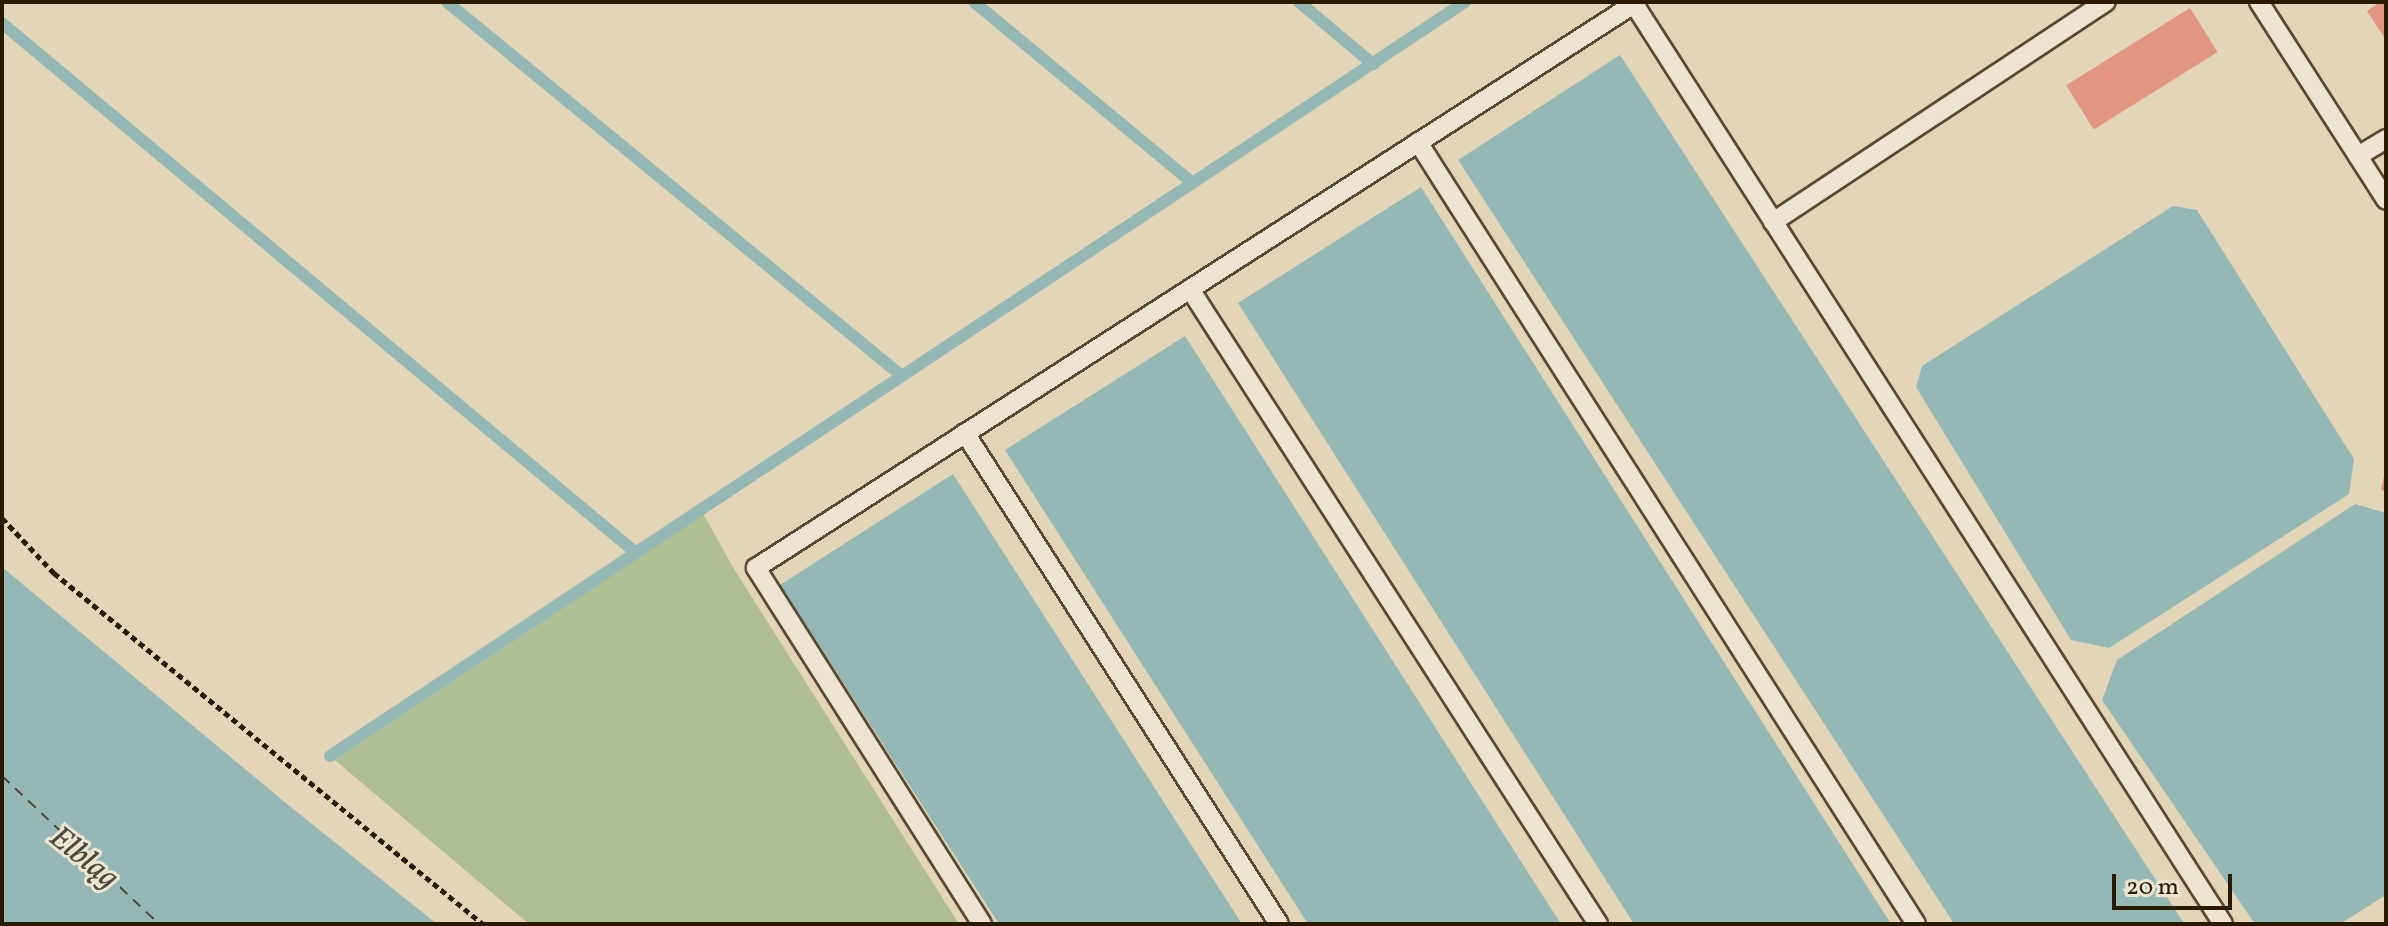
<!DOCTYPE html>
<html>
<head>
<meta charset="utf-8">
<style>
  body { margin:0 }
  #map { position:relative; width:2388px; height:926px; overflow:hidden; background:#e3d5b8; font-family:Vollkorn,serif }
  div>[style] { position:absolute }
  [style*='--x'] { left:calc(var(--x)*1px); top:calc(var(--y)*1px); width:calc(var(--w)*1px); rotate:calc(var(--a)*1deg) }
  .green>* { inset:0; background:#afbe93 }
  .water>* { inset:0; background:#96b8b5; transform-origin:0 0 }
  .stream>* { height:12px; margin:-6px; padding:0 6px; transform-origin:6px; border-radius:6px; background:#96b8b5 }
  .ferry>* { height:2px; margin-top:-1px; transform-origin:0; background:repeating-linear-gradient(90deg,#4b4938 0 10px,transparent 0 18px) }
  .building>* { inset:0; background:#e29581; transform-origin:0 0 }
  .path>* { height:5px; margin-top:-2.5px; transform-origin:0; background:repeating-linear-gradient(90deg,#2b1a02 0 6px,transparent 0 10px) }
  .roads { filter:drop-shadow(2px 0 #594930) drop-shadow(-2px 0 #594930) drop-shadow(0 2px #594930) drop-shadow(0 -2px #594930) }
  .lane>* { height:18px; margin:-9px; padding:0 9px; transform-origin:9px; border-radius:9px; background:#ede4d1 }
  span { translate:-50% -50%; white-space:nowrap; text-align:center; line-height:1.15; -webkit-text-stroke:6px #ede4d1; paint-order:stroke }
  .water-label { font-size:32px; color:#4b4938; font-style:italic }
  .frame { position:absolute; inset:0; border:4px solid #2b1a02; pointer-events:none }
  .scale { position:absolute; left:2112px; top:874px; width:120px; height:36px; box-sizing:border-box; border:4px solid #2b1a02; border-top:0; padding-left:10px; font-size:24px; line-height:28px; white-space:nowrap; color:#2b1a02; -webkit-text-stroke:6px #ede4d1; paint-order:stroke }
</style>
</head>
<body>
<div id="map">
  <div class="green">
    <div style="clip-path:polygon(701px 510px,734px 569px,959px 924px,529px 924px,330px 756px)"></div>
  </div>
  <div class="water">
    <div style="left:1620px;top:55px;width:1036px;height:193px;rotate:57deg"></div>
    <div style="clip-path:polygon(1421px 187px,1891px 924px,1634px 924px,1238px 303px)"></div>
    <div style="clip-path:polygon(2173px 206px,2197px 210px,2354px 459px,2349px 494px,2109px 648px,2071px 640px,1916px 387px,1922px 366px)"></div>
    <div style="clip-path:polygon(1185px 336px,1561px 924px,1308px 924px,1005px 450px)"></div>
    <div style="clip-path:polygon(953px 474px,1242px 924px,999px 924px,780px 585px)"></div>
    <div style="clip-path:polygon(2355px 504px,2386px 513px,2386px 895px,2340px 924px,2255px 924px,2102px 700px,2117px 660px)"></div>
    <div style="clip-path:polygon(2px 567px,287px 804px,437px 924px,2px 924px)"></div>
  </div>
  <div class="stream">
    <div style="--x:447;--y:2;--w:589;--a:39.42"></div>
    <div style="--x:974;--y:2;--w:284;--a:39.6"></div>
    <div style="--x:1299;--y:2;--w:97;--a:40"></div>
    <div style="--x:2;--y:23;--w:826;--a:39.89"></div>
    <div style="--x:330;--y:756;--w:1363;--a:-33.6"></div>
  </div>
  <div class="ferry">
    <div style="--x:2;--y:776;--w:216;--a:43.3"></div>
  </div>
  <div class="building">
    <div style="clip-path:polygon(2380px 2px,2386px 2px,2386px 40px,2367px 11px)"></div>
    <div style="left:2190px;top:8px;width:52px;height:146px;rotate:58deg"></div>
    <div style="clip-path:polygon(2385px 472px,2386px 472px,2386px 491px,2381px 490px)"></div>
  </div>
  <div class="path">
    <div style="--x:2;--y:518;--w:76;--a:46.6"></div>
    <div style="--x:54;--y:573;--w:554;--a:39.29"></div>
  </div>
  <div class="roads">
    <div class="lane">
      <div style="--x:2259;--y:2;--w:235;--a:57.3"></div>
      <div style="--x:1634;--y:4;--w:1092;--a:57.37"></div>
      <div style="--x:1418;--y:142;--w:927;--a:57.51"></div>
      <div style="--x:2358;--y:156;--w:33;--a:-31"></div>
      <div style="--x:1773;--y:222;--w:399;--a:-33.5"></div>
      <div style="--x:1190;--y:289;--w:755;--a:57.28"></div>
      <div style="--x:965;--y:433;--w:583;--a:57.4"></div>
      <div style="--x:982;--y:924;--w:422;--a:-122.4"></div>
      <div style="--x:756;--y:568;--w:1047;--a:-32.72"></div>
    </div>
  </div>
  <div class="water-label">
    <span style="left:83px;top:859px;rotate:39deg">Elbląg</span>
  </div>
  <div class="frame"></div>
  <div class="scale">20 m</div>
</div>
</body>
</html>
